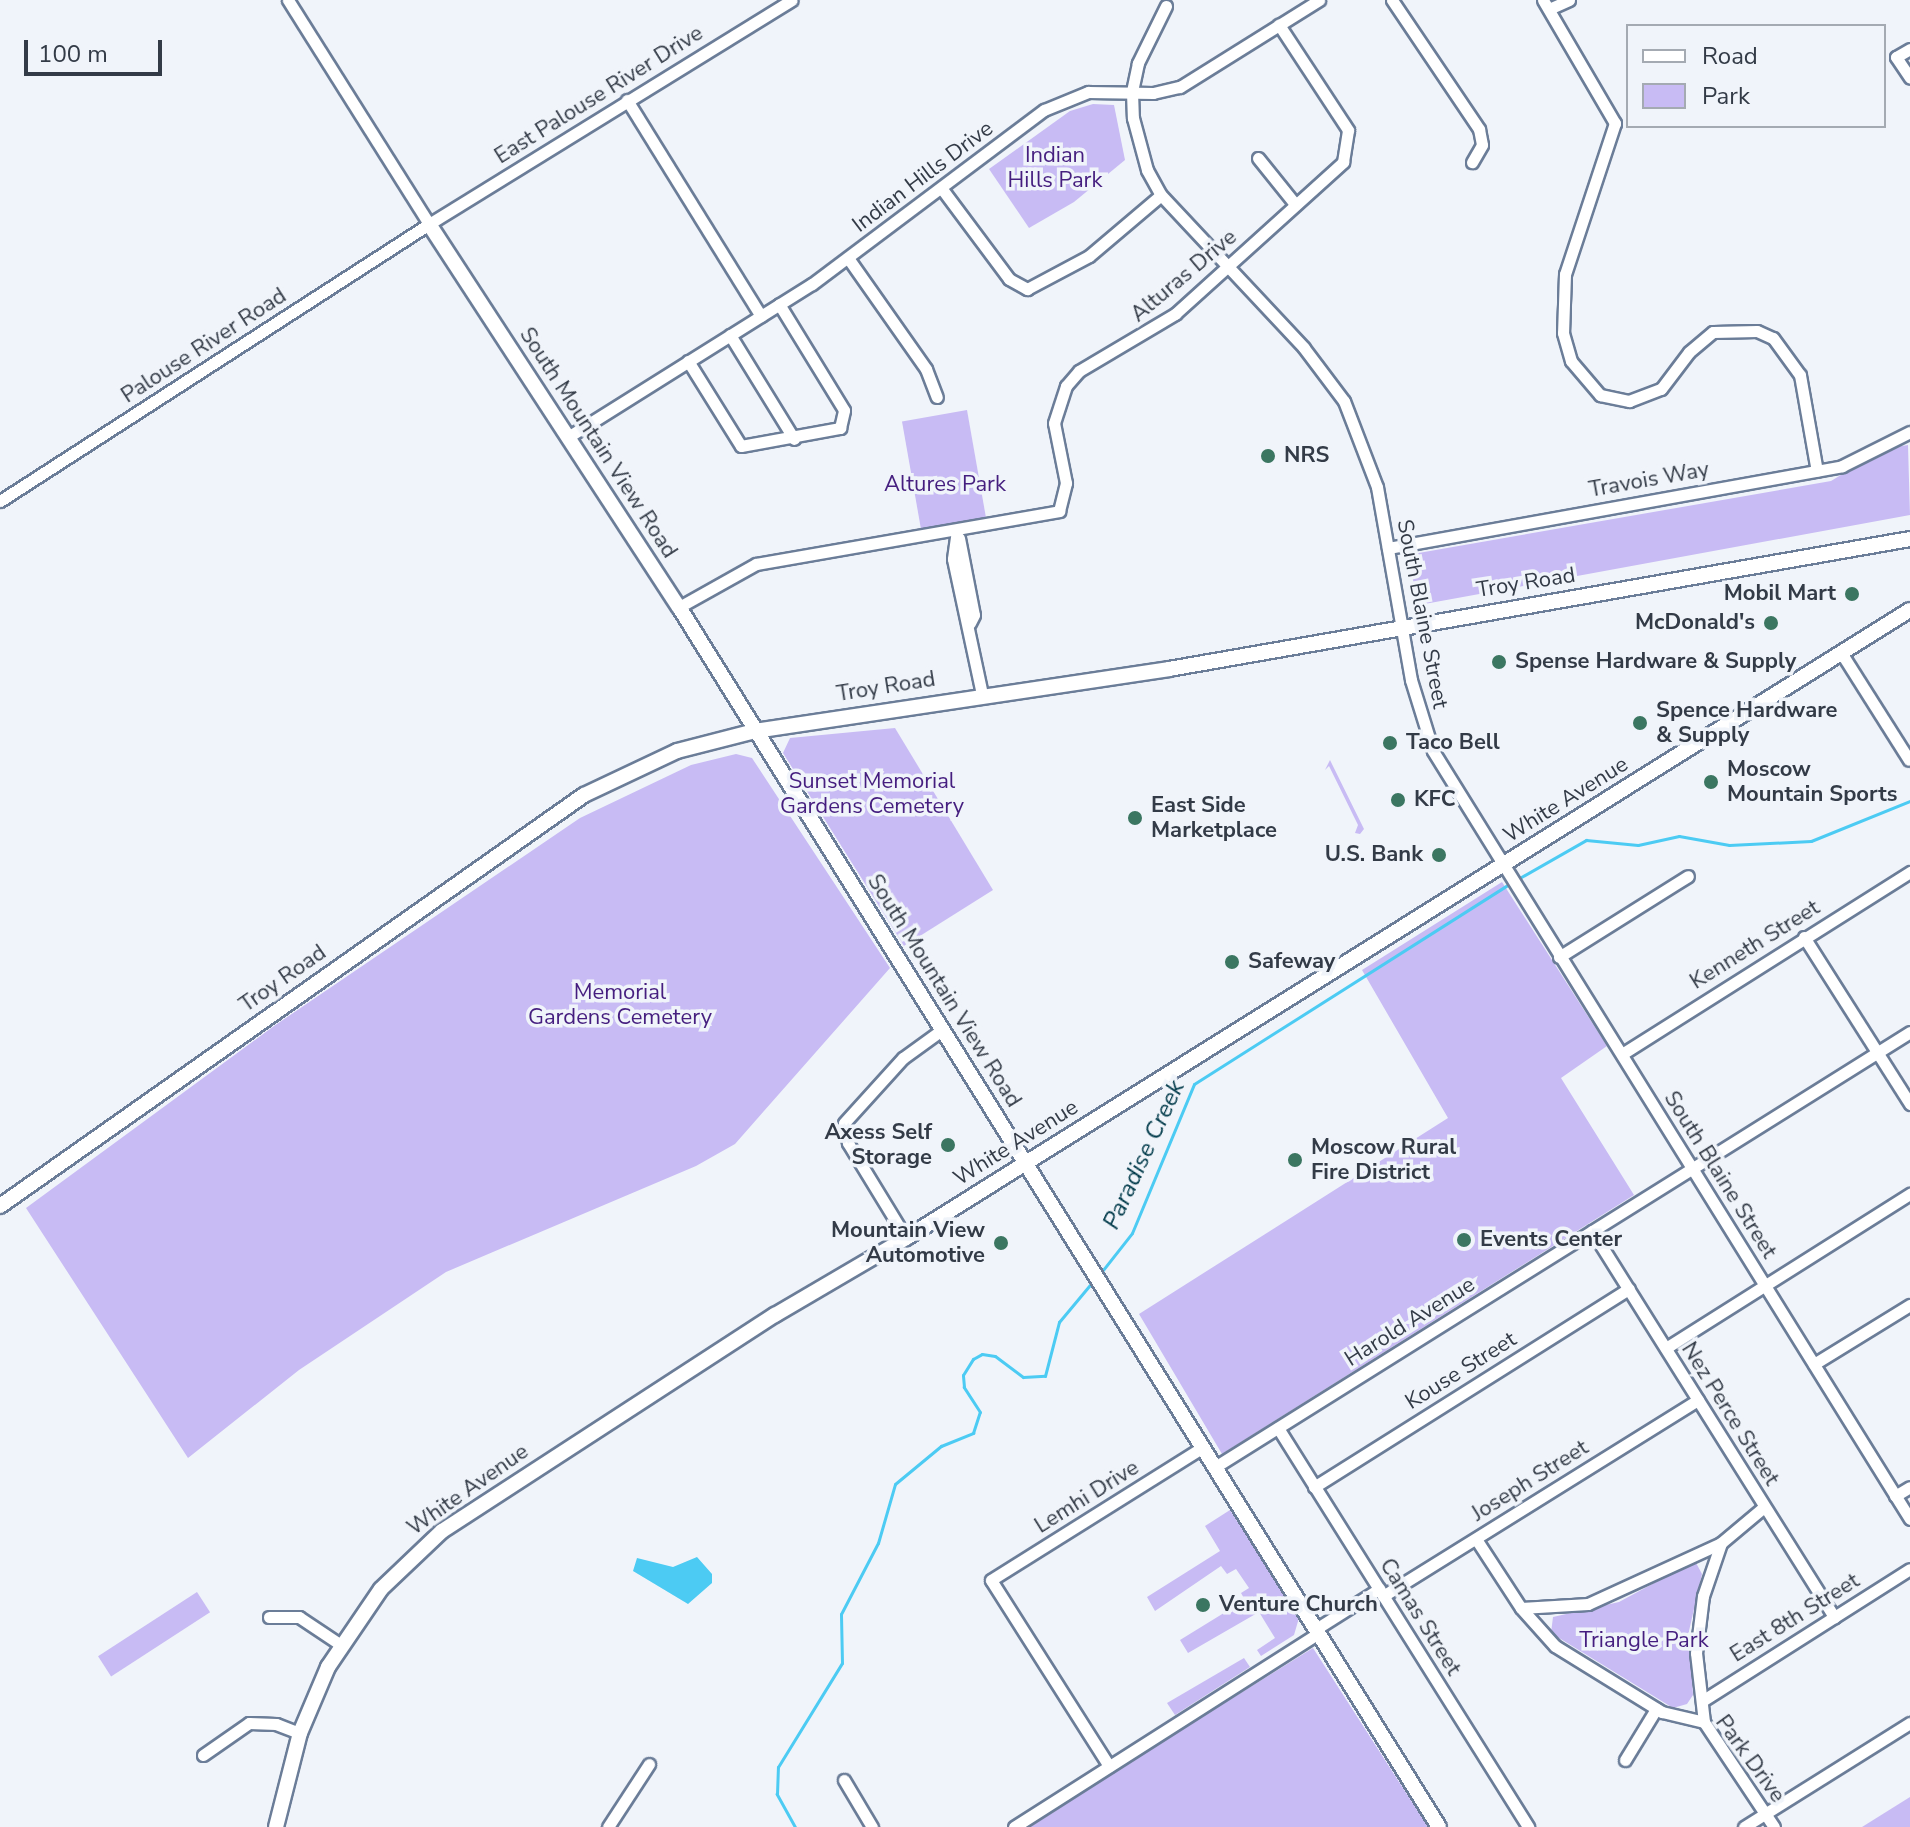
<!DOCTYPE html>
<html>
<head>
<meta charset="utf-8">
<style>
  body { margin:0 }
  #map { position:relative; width:1910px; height:1827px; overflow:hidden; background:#f0f4fa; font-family:"Nunito Sans",sans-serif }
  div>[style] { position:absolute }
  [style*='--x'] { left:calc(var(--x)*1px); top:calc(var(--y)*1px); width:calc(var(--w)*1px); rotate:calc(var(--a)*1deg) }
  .green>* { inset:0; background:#c8bbf4; transform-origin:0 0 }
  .water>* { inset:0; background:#4ccbf3 }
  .stream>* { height:3px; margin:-1.5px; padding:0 1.5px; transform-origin:1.5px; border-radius:1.5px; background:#4ccbf3 }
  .roads { filter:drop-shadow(2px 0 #6b7d98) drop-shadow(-2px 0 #6b7d98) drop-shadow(0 2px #6b7d98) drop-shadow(0 -2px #6b7d98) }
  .minor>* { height:11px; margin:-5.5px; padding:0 5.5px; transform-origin:5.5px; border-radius:5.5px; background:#fff }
  .tertiary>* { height:14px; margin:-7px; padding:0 7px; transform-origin:7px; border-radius:7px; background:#fff }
  .secondary>* { height:14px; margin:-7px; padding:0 7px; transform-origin:7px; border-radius:7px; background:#fff }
  .dots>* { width:22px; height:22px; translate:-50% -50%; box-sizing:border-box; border:4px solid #f0f4fa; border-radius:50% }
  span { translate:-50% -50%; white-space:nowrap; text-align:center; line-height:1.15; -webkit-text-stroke:7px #f0f4fa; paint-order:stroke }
  .street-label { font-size:22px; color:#333b47 }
  .park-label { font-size:22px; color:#451e7f }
  .poi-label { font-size:22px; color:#333b47; font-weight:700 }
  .left { translate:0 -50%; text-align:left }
  .right { translate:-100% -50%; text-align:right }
  .water-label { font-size:24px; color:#003a4a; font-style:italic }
  .legend { position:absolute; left:1626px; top:24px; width:260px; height:104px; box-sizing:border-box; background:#f0f4fa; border:2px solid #a4aab2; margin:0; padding:10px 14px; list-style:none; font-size:24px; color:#333b47 }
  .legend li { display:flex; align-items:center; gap:16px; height:40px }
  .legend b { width:40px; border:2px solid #a4aab2 }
  .scale { position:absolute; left:24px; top:40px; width:138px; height:36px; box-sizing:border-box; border:4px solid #333b47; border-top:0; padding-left:10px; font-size:24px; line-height:28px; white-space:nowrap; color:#333b47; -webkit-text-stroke:6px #f0f4fa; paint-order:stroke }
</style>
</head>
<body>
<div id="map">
  <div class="green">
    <div style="clip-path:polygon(1093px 104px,1114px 105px,1125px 160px,1074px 202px,1029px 228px,989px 169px,1070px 111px)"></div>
    <div style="left:967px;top:410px;width:109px;height:66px;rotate:80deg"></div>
    <div style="clip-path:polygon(1908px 445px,1910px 515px,1419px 605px,1407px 555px,1831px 481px,1884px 449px)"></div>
    <div style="clip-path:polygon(895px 728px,993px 890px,904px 946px,783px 753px,790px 738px)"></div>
    <div style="clip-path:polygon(736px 754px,752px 758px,890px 968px,735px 1144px,696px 1166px,446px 1272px,299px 1370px,188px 1458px,26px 1208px,274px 1026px,580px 818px,691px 765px)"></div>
    <div style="clip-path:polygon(1330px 760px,1364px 829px,1360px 834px,1355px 833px,1358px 825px,1329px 766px,1325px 770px)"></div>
    <div style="clip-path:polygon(1502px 882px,1607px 1046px,1561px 1078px,1634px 1195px,1222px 1454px,1139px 1314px,1448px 1118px,1362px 970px)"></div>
    <div style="clip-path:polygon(1230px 1510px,1299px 1618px,1294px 1635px,1261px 1656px,1257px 1650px,1275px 1638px,1259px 1612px,1188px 1653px,1180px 1640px,1245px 1600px,1241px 1593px,1249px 1588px,1236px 1569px,1227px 1574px,1221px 1566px,1155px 1611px,1147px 1597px,1220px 1551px,1205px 1526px)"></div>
    <div style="clip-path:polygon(1695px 1561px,1702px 1574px,1689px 1631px,1693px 1695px,1687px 1704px,1673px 1708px,1551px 1633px,1553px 1617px,1619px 1602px)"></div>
    <div style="left:197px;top:1592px;width:24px;height:118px;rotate:57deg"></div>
    <div style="clip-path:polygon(1313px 1648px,1428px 1827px,1030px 1827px,1189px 1725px)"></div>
    <div style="clip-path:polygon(1244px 1658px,1250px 1667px,1175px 1715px,1167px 1703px)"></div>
    <div style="clip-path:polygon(1910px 1797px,1910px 1827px,1862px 1827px)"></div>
  </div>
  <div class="water">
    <div style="clip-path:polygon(697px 1557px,712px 1574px,712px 1583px,688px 1604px,633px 1571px,637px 1558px,673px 1567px)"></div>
  </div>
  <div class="stream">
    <div style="--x:1516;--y:880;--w:81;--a:-29.7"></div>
    <div style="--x:1586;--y:840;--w:52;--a:5.5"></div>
    <div style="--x:1638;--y:845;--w:42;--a:-12.4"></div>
    <div style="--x:1679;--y:836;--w:51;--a:10.2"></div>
    <div style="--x:1729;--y:845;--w:82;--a:-2.8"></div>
    <div style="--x:1811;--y:841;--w:107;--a:-22"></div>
    <div style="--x:1099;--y:1275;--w:53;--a:-51.8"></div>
    <div style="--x:1132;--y:1233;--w:161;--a:-67.4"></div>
    <div style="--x:1194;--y:1084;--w:373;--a:-32.4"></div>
    <div style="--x:795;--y:1827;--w:38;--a:-119"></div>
    <div style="--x:777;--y:1794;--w:27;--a:-88"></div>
    <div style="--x:778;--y:1767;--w:122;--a:-58.4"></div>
    <div style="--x:842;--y:1663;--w:49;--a:-91.2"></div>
    <div style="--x:841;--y:1614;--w:80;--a:-62.5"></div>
    <div style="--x:878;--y:1543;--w:61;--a:-73.9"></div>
    <div style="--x:895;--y:1484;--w:60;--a:-39.6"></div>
    <div style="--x:941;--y:1446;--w:35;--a:-22"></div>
    <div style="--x:973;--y:1433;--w:22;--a:-72"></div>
    <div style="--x:980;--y:1412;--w:30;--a:-123"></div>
    <div style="--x:964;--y:1387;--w:12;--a:-95"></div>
    <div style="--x:963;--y:1375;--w:19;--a:-58"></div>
    <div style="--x:973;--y:1359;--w:10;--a:-29"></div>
    <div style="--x:982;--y:1354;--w:13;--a:9"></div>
    <div style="--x:995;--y:1356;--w:35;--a:37"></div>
    <div style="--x:1023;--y:1377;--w:22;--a:-3"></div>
    <div style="--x:1045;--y:1376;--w:56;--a:-75.5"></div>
    <div style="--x:1059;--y:1322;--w:55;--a:-50.2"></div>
  </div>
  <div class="roads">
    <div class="minor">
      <div style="--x:288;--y:0;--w:265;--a:57.8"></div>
      <div style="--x:1392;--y:0;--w:156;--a:56"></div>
      <div style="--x:1479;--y:129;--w:16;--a:79"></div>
      <div style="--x:1482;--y:145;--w:20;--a:120"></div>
      <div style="--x:1543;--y:0;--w:143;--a:59.7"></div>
      <div style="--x:1615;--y:123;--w:159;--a:108.3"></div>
      <div style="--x:1565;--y:274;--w:59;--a:91.9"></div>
      <div style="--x:1563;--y:333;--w:29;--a:74"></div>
      <div style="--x:1571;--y:361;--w:45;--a:49.5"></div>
      <div style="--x:1600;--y:395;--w:30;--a:12"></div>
      <div style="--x:1629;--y:401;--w:34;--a:-21"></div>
      <div style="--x:1661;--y:389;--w:46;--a:-52.9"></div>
      <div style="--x:1689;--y:352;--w:31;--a:-40"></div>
      <div style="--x:1713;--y:332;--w:44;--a:-1.3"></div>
      <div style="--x:1757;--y:331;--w:17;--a:24"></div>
      <div style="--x:1773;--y:338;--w:46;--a:53.9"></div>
      <div style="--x:1800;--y:375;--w:97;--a:80"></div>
      <div style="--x:1166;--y:6;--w:64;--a:116.2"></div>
      <div style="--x:1138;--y:63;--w:30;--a:102"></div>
      <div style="--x:1132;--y:92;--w:26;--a:88"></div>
      <div style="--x:1133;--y:118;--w:54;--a:74.9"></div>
      <div style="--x:1147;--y:170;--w:29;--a:61"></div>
      <div style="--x:1161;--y:195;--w:209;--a:46.9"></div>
      <div style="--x:1304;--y:348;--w:66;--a:53"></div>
      <div style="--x:1344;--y:401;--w:92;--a:69"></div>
      <div style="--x:1377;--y:487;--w:196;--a:80"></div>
      <div style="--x:1411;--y:680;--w:74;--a:72.8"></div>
      <div style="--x:1433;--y:751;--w:904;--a:58.16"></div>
      <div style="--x:1549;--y:9;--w:22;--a:-24"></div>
      <div style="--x:1910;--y:49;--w:16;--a:150"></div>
      <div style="--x:1896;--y:57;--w:25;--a:56"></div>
      <div style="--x:627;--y:100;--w:254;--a:58.2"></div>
      <div style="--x:1258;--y:158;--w:59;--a:51.2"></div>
      <div style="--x:942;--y:189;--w:112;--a:53.3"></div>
      <div style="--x:1009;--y:279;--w:21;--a:29"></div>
      <div style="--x:1027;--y:289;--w:70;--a:-28"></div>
      <div style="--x:1089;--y:256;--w:94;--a:-40.3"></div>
      <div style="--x:848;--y:258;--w:136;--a:54.9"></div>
      <div style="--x:926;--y:369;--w:30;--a:69"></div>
      <div style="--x:730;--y:335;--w:122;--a:58.4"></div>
      <div style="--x:688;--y:361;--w:100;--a:58.1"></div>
      <div style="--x:741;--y:446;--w:101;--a:-10.3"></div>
      <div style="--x:840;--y:428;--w:18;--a:-77"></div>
      <div style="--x:844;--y:410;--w:124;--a:-121.5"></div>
      <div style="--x:568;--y:437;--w:288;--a:-32.1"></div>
      <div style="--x:812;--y:284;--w:290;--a:-36.9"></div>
      <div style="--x:1044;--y:110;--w:48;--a:-22.2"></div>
      <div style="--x:1088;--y:92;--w:65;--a:0.9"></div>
      <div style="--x:1153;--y:93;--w:28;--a:-13"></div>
      <div style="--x:1180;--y:87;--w:164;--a:-32"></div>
      <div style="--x:0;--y:501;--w:511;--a:-32.85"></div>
      <div style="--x:429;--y:224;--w:426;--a:-31.7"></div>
      <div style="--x:957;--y:530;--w:29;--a:98"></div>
      <div style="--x:953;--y:559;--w:138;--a:77.9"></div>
      <div style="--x:959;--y:538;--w:78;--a:79"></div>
      <div style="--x:974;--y:615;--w:9;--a:117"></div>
      <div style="--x:1388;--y:548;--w:461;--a:-10.2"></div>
      <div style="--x:1842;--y:466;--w:76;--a:-26.6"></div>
      <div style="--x:679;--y:607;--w:88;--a:-29.2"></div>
      <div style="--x:756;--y:564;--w:308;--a:-9.9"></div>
      <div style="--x:1059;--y:511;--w:29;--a:-76"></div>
      <div style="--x:1066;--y:483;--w:61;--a:-101.3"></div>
      <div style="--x:1054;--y:423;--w:39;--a:-72"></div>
      <div style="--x:1066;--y:386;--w:20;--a:-49"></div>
      <div style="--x:1079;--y:371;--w:112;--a:-30.7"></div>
      <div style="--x:1175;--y:314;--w:227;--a:-42.1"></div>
      <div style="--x:1343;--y:162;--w:32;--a:-81"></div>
      <div style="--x:1348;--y:130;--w:126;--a:-123.3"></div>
      <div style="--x:1842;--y:654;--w:125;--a:57.7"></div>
      <div style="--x:1804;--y:937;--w:198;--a:57.6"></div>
      <div style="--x:1559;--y:957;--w:152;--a:-32.1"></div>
      <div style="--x:1622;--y:1054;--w:341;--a:-32.3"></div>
      <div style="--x:1592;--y:1231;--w:456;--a:57.9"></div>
      <div style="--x:906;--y:1238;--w:111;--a:-121.4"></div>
      <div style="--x:848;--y:1143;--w:20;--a:-101"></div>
      <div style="--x:844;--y:1123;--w:88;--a:-47.8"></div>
      <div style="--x:903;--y:1058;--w:49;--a:-35.9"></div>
      <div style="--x:1666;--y:1348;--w:289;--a:-32.3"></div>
      <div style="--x:1814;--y:1364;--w:113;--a:-31.6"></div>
      <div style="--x:1278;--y:1428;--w:471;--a:57.9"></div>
      <div style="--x:1215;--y:1467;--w:820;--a:-32.04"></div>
      <div style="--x:1314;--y:1487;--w:372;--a:-32.2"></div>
      <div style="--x:1895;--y:1496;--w:17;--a:-31"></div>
      <div style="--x:1476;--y:1539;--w:82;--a:56.9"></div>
      <div style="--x:1521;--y:1608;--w:51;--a:48.2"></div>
      <div style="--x:1555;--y:1646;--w:126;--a:31.7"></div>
      <div style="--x:1662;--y:1712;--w:43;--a:13.4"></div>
      <div style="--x:1704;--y:1722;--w:126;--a:56.3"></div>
      <div style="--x:1383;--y:1596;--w:371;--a:-31.9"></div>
      <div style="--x:1521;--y:1608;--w:67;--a:-3.4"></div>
      <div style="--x:1588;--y:1604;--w:146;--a:-24.6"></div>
      <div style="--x:269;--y:1617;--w:30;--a:0"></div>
      <div style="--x:299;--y:1617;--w:50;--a:33.7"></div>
      <div style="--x:1316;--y:1629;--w:75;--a:-32.4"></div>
      <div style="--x:1702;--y:1701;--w:246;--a:-32.4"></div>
      <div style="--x:1704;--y:1722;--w:69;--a:-96.6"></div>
      <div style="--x:1696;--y:1653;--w:57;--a:-83"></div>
      <div style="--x:1703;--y:1596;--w:56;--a:-71.2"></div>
      <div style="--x:1721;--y:1543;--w:56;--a:-39.9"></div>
      <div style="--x:203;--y:1755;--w:56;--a:-34.8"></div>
      <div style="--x:249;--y:1723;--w:27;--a:2"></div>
      <div style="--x:276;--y:1724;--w:26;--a:21"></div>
      <div style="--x:1625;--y:1760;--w:60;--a:-58.7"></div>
      <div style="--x:1109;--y:1766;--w:220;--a:-122.4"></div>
      <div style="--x:991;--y:1580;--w:250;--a:-32.1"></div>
      <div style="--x:844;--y:1780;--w:55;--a:59.2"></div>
      <div style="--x:608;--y:1827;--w:75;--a:-56.9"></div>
      <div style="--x:1014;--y:1827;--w:361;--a:-32.5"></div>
      <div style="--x:1744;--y:1827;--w:196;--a:-32.1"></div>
    </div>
    <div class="tertiary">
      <div style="--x:429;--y:224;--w:457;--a:56.9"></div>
      <div style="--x:679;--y:607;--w:1437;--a:58.08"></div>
      <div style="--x:276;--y:1827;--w:97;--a:-75.7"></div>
      <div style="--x:300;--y:1733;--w:72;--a:-67"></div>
      <div style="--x:328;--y:1667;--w:94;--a:-55.8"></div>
      <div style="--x:381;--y:1589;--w:84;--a:-43.6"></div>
      <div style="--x:442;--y:1531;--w:397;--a:-33"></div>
      <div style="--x:775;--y:1315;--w:152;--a:-30.4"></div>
      <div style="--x:906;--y:1238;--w:1184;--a:-32.03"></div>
    </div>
    <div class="secondary">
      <div style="--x:0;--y:1206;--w:714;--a:-35.14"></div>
      <div style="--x:584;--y:795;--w:103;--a:-25.3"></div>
      <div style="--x:677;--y:751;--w:81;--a:-14.4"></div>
      <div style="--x:755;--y:731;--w:419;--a:-8.5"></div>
      <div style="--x:1169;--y:669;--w:752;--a:-9.95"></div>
    </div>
  </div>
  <div class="dots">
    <div style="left:1268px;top:456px;background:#3b7661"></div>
    <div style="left:1852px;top:594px;background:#3b7661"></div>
    <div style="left:1771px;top:623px;background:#3b7661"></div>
    <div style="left:1499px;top:662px;background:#3b7661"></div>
    <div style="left:1640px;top:723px;background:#3b7661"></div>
    <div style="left:1390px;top:743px;background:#3b7661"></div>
    <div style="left:1711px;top:782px;background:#3b7661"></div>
    <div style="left:1398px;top:800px;background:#3b7661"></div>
    <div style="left:1135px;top:818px;background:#3b7661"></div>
    <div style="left:1439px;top:855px;background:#3b7661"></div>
    <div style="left:1232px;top:962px;background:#3b7661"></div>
    <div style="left:948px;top:1145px;background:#3b7661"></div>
    <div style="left:1295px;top:1160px;background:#3b7661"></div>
    <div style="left:1464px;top:1240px;background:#3b7661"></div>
    <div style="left:1001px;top:1243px;background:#3b7661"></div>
    <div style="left:1203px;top:1605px;background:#3b7661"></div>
  </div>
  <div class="street-label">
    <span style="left:599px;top:95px;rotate:-32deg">East Palouse River Drive</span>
    <span style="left:923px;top:177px;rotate:-37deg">Indian Hills Drive</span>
    <span style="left:1184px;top:276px;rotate:-40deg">Alturas Drive</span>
    <span style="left:204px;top:346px;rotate:-33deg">Palouse River Road</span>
    <span style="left:598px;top:443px;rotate:57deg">South Mountain View Road</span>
    <span style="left:1649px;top:480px;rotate:-10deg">Travois Way</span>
    <span style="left:1526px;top:583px;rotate:-9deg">Troy Road</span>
    <span style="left:1422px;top:614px;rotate:79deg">South Blaine Street</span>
    <span style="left:886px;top:687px;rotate:-9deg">Troy Road</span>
    <span style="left:1566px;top:800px;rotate:-32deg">White Avenue</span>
    <span style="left:1755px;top:945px;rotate:-32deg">Kenneth Street</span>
    <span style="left:283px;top:979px;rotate:-35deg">Troy Road</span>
    <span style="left:944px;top:991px;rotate:58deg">South Mountain View Road</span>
    <span style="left:1016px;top:1143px;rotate:-32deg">White Avenue</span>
    <span style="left:1720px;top:1175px;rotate:58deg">South Blaine Street</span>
    <span style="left:1410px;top:1322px;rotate:-32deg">Harold Avenue</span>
    <span style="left:1461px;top:1371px;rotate:-32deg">Kouse Street</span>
    <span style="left:1730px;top:1414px;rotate:58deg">Nez Perce Street</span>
    <span style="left:1530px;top:1481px;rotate:-32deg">Joseph Street</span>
    <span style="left:468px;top:1490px;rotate:-35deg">White Avenue</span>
    <span style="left:1087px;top:1497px;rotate:-32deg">Lemhi Drive</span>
    <span style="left:1420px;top:1617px;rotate:58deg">Camas Street</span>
    <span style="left:1795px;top:1618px;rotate:-32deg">East 8th Street</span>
    <span style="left:1750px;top:1759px;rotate:54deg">Park Drive</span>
  </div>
  <div class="park-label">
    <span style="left:1055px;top:168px">Indian<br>Hills Park</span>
    <span style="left:945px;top:485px">Altures Park</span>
    <span style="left:872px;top:794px">Sunset Memorial<br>Gardens Cemetery</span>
    <span style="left:620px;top:1005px">Memorial<br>Gardens Cemetery</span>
    <span style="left:1644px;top:1641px">Triangle Park</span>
  </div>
  <div class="poi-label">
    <span class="left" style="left:1284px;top:456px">NRS</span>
    <span class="right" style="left:1836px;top:594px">Mobil Mart</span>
    <span class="right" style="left:1755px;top:623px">McDonald's</span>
    <span class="left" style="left:1515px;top:662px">Spense Hardware &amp; Supply</span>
    <span class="left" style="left:1656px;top:723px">Spence Hardware<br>&amp; Supply</span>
    <span class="left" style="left:1406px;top:743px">Taco Bell</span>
    <span class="left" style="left:1727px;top:782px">Moscow<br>Mountain Sports</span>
    <span class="left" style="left:1414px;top:800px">KFC</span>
    <span class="left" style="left:1151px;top:818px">East Side<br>Marketplace</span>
    <span class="right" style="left:1423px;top:855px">U.S. Bank</span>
    <span class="left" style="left:1248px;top:962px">Safeway</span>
    <span class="right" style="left:932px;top:1145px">Axess Self<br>Storage</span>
    <span class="left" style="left:1311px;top:1160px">Moscow Rural<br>Fire District</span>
    <span class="right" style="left:985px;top:1243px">Mountain View<br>Automotive</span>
    <span class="left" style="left:1480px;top:1240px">Events Center</span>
    <span class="left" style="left:1219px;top:1605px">Venture Church</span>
  </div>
  <div class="water-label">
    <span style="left:1144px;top:1155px;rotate:-65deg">Paradise Creek</span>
  </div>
  <ul class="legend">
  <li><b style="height:10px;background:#fff"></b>Road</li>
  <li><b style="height:22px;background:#c8bbf4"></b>Park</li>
  </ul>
  <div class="scale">100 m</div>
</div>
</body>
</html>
